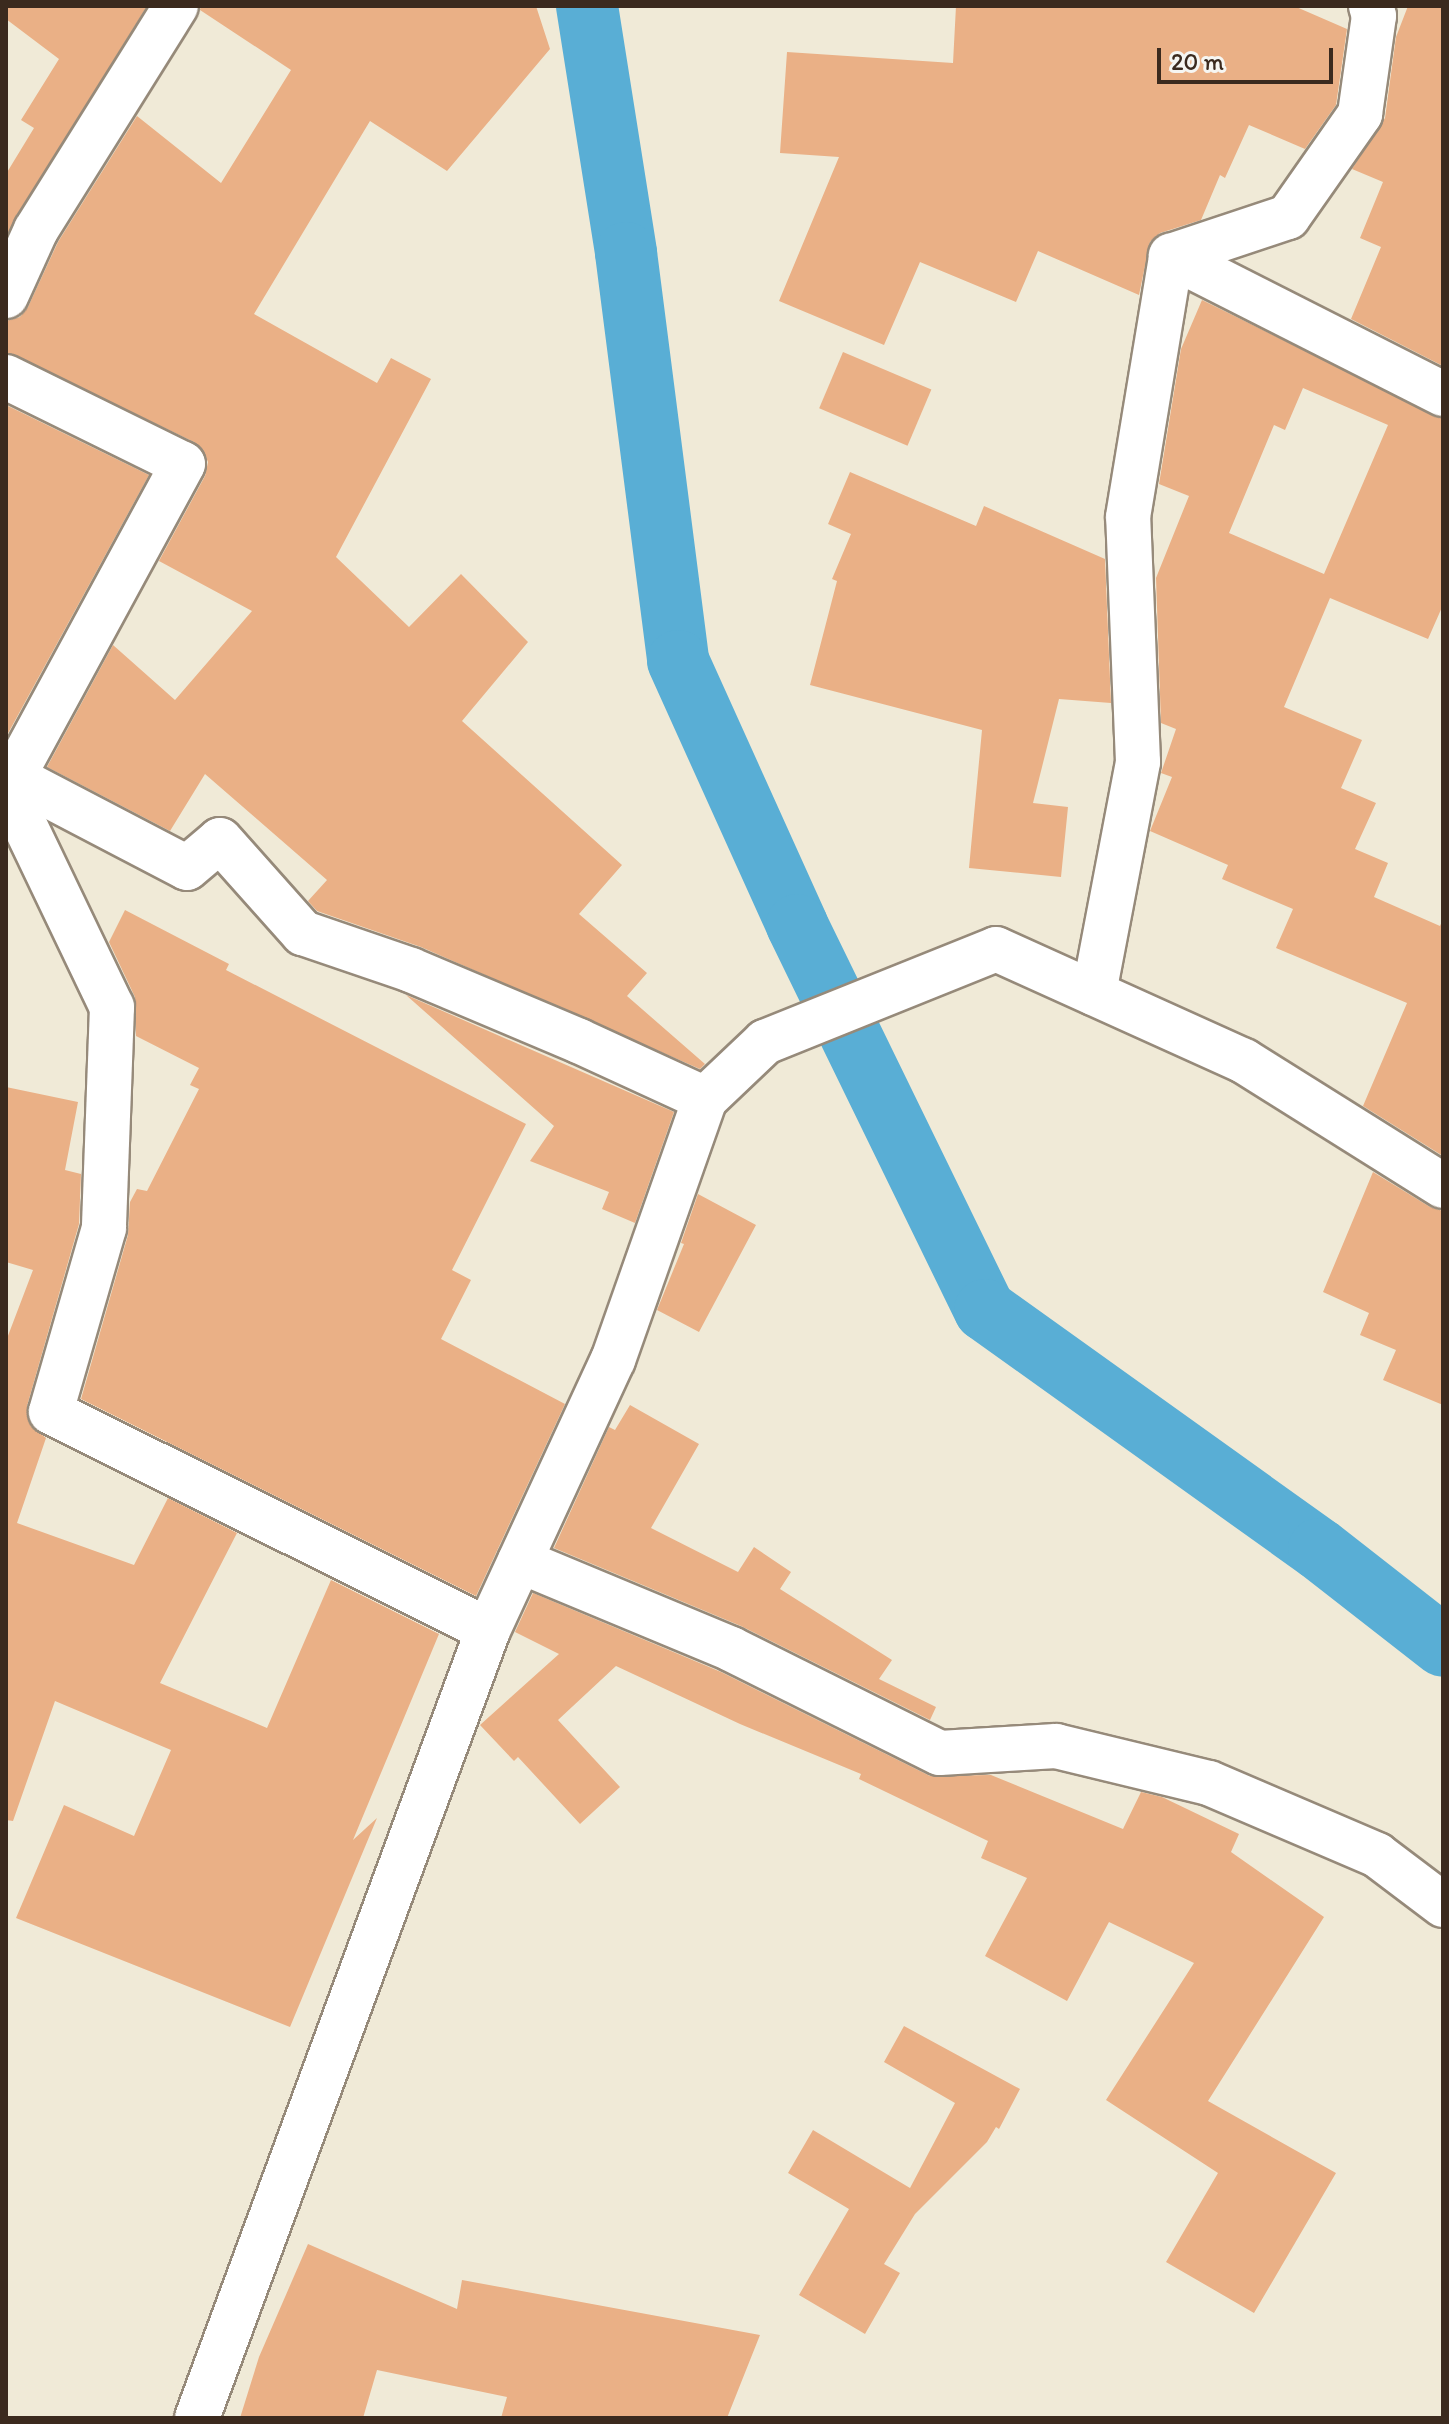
<!DOCTYPE html>
<html>
<head>
<meta charset="utf-8">
<style>
  body { margin:0 }
  #map { position:relative; width:1449px; height:2424px; overflow:hidden; background:#f0ead7; font-family:Itim,sans-serif }
  div>[style] { position:absolute }
  [style*='--x'] { left:calc(var(--x)*1px); top:calc(var(--y)*1px); width:calc(var(--w)*1px); rotate:calc(var(--a)*1deg) }
  .canal>* { height:62px; margin:-31px; padding:0 31px; transform-origin:31px; border-radius:31px; background:#59aed5 }
  .building>* { inset:0; background:#eab086; transform-origin:0 0 }
  .roads { filter:drop-shadow(2px 0 #968a7a) drop-shadow(-2px 0 #968a7a) drop-shadow(0 2px #968a7a) drop-shadow(0 -2px #968a7a) }
  .street>* { height:44px; margin:-22px; padding:0 22px; transform-origin:22px; border-radius:22px; background:#fff }
  span { translate:-50% -50%; white-space:nowrap; text-align:center; line-height:1.15; -webkit-text-stroke:8px #f6f6f2; paint-order:stroke }
  .frame { position:absolute; inset:0; border:8px solid #3b2a1e; pointer-events:none }
  .scale { position:absolute; left:1157px; top:48px; width:176px; height:36px; box-sizing:border-box; border:4px solid #3b2a1e; border-top:0; padding-left:10px; font-size:24px; line-height:28px; white-space:nowrap; color:#3b2a1e; -webkit-text-stroke:6px #f6f6f2; paint-order:stroke }
</style>
</head>
<body>
<div id="map">
  <div class="canal">
    <div style="--x:587;--y:6;--w:250;--a:81"></div>
    <div style="--x:626;--y:253;--w:411;--a:82.7"></div>
    <div style="--x:678;--y:661;--w:290;--a:65.7"></div>
    <div style="--x:797;--y:925;--w:428;--a:64"></div>
    <div style="--x:985;--y:1310;--w:411;--a:35.6"></div>
    <div style="--x:1319;--y:1549;--w:157;--a:38"></div>
  </div>
  <div class="building">
    <div style="clip-path:polygon(6px 6px,147px 6px,6px 236px,6px 174px,34px 128px,21px 120px,59px 59px,6px 19px)"></div>
    <div style="clip-path:polygon(201px 6px,536px 6px,550px 49px,447px 171px,370px 121px,254px 314px,377px 383px,391px 358px,431px 379px,336px 557px,409px 627px,461px 574px,528px 642px,462px 721px,622px 865px,579px 914px,647px 973px,627px 996px,705px 1064px,700px 1069px,421px 947px,317px 911px,308px 901px,327px 880px,205px 774px,170px 831px,47px 767px,113px 645px,175px 700px,252px 611px,159px 561px,205px 476px,208px 462px,203px 450px,194px 442px,6px 352px,6px 321px,20px 317px,28px 307px,58px 242px,137px 116px,221px 183px,291px 70px,200px 10px)"></div>
    <div style="clip-path:polygon(956px 6px,1294px 6px,1347px 29px,1336px 105px,1305px 149px,1249px 125px,1225px 178px,1220px 175px,1201px 220px,1160px 233px,1150px 242px,1139px 295px,1038px 251px,1016px 302px,920px 262px,884px 345px,779px 301px,839px 157px,780px 153px,787px 52px,953px 63px)"></div>
    <div style="clip-path:polygon(1408px 6px,1443px 6px,1443px 366px,1351px 319px,1381px 247px,1360px 238px,1383px 182px,1352px 169px,1385px 118px,1396px 37px)"></div>
    <div style="clip-path:polygon(evenodd,1202px 300px,1443px 419px,1443px 605px,1428px 639px,1330px 598px,1284px 707px,1362px 740px,1341px 788px,1376px 803px,1355px 849px,1388px 863px,1374px 897px,1440px 926px,1443px 919px,1443px 1156px,1363px 1106px,1407px 1003px,1276px 948px,1293px 909px,1222px 879px,1228px 865px,1150px 831px,1172px 777px,1161px 773px,1176px 729px,1161px 723px,1156px 578px,1189px 496px,1159px 484px,1181px 349px,1202px 300px,1303px 388px,1388px 425px,1324px 574px,1229px 533px,1274px 425px,1285px 430px,1303px 388px)"></div>
    <div style="left:843px;top:352px;width:96px;height:61px;rotate:23deg"></div>
    <div style="clip-path:polygon(6px 405px,149px 475px,6px 737px)"></div>
    <div style="clip-path:polygon(850px 472px,976px 526px,984px 506px,1105px 559px,1111px 703px,1059px 699px,1033px 803px,1068px 807px,1061px 877px,969px 868px,982px 730px,810px 685px,837px 581px,832px 579px,851px 534px,828px 524px)"></div>
    <div style="clip-path:polygon(125px 910px,229px 964px,226px 970px,526px 1124px,452px 1270px,471px 1280px,441px 1339px,565px 1404px,476px 1596px,81px 1399px,128px 1235px,130px 1202px,137px 1189px,147px 1191px,199px 1089px,190px 1085px,199px 1068px,136px 1036px,135px 997px,109px 942px)"></div>
    <div style="clip-path:polygon(406px 995px,674px 1112px,635px 1223px,602px 1209px,609px 1192px,530px 1161px,554px 1126px)"></div>
    <div style="clip-path:polygon(6px 1087px,78px 1102px,65px 1170px,81px 1174px,79px 1224px,27px 1406px,31px 1426px,46px 1438px,17px 1523px,134px 1565px,168px 1498px,237px 1533px,160px 1683px,267px 1728px,331px 1580px,439px 1634px,353px 1840px,377px 1818px,290px 2027px,16px 1918px,64px 1805px,134px 1836px,171px 1750px,55px 1701px,13px 1821px,6px 1820px,6px 1341px,33px 1270px,6px 1262px)"></div>
    <div style="clip-path:polygon(1373px 1172px,1430px 1207px,1443px 1211px,1443px 1405px,1383px 1380px,1396px 1350px,1360px 1335px,1369px 1313px,1323px 1292px)"></div>
    <div style="clip-path:polygon(698px 1194px,756px 1225px,699px 1332px,657px 1310px,684px 1244px,681px 1243px)"></div>
    <div style="clip-path:polygon(630px 1405px,699px 1444px,651px 1528px,738px 1572px,754px 1547px,791px 1572px,780px 1589px,892px 1660px,879px 1679px,936px 1707px,930px 1720px,741px 1626px,554px 1548px,609px 1427px,615px 1430px)"></div>
    <div style="clip-path:polygon(533px 1593px,721px 1672px,930px 1776px,991px 1775px,1123px 1829px,1141px 1792px,1162px 1797px,1239px 1834px,1231px 1852px,1324px 1917px,1208px 2101px,1336px 2173px,1254px 2313px,1166px 2262px,1218px 2173px,1106px 2100px,1194px 1963px,1109px 1922px,1067px 2001px,985px 1956px,1027px 1878px,981px 1858px,988px 1841px,859px 1779px,861px 1774px,740px 1724px,616px 1666px,558px 1720px,620px 1787px,580px 1824px,518px 1757px,514px 1761px,480px 1725px,559px 1654px,515px 1632px)"></div>
    <div style="clip-path:polygon(904px 2026px,1020px 2089px,999px 2129px,996px 2127px,987px 2142px,915px 2214px,884px 2264px,900px 2273px,865px 2334px,799px 2295px,849px 2209px,788px 2173px,813px 2130px,910px 2188px,955px 2103px,884px 2062px)"></div>
    <div style="clip-path:polygon(308px 2244px,457px 2309px,462px 2280px,760px 2335px,727px 2418px,501px 2418px,507px 2397px,377px 2370px,363px 2418px,240px 2418px,259px 2357px)"></div>
  </div>
  <div class="roads">
    <div class="street">
      <div style="--x:1171;--y:256;--w:123;--a:-18.4"></div>
      <div style="--x:1288;--y:217;--w:126;--a:-55"></div>
      <div style="--x:1360;--y:114;--w:99;--a:-81.9"></div>
      <div style="--x:1374;--y:16;--w:10;--a:-107"></div>
      <div style="--x:6;--y:296;--w:72;--a:-65.6"></div>
      <div style="--x:36;--y:230;--w:264;--a:-58"></div>
      <div style="--x:6;--y:377;--w:197;--a:26.2"></div>
      <div style="--x:183;--y:464;--w:369;--a:118.5"></div>
      <div style="--x:7;--y:788;--w:243;--a:64.4"></div>
      <div style="--x:112;--y:1007;--w:221;--a:92.1"></div>
      <div style="--x:104;--y:1228;--w:191;--a:106.1"></div>
      <div style="--x:51;--y:1412;--w:488;--a:26.5"></div>
      <div style="--x:488;--y:1630;--w:840;--a:110.27"></div>
      <div style="--x:13;--y:777;--w:196;--a:27.6"></div>
      <div style="--x:187;--y:868;--w:43;--a:-40.3"></div>
      <div style="--x:220;--y:840;--w:125;--a:48.3"></div>
      <div style="--x:303;--y:933;--w:114;--a:18.9"></div>
      <div style="--x:411;--y:970;--w:182;--a:22.9"></div>
      <div style="--x:579;--y:1041;--w:139;--a:24.7"></div>
      <div style="--x:705;--y:1099;--w:83;--a:-43.5"></div>
      <div style="--x:765;--y:1042;--w:249;--a:-21.9"></div>
      <div style="--x:996;--y:949;--w:272;--a:24.3"></div>
      <div style="--x:1244;--y:1061;--w:235;--a:32.1"></div>
      <div style="--x:1094;--y:993;--w:235;--a:-79.2"></div>
      <div style="--x:1138;--y:762;--w:245;--a:-92.3"></div>
      <div style="--x:1128;--y:517;--w:265;--a:-80.6"></div>
      <div style="--x:1171;--y:256;--w:305;--a:26.9"></div>
      <div style="--x:520;--y:1561;--w:229;--a:22.6"></div>
      <div style="--x:731;--y:1649;--w:233;--a:26.5"></div>
      <div style="--x:940;--y:1753;--w:116;--a:-3.5"></div>
      <div style="--x:1056;--y:1746;--w:157;--a:13.6"></div>
      <div style="--x:1209;--y:1783;--w:183;--a:23.2"></div>
      <div style="--x:1377;--y:1855;--w:83;--a:37.1"></div>
      <div style="--x:488;--y:1630;--w:298;--a:-65.2"></div>
      <div style="--x:613;--y:1360;--w:277;--a:-70.6"></div>
    </div>
  </div>
  <div class="frame"></div>
  <div class="scale">20 m</div>
</div>
</body>
</html>
